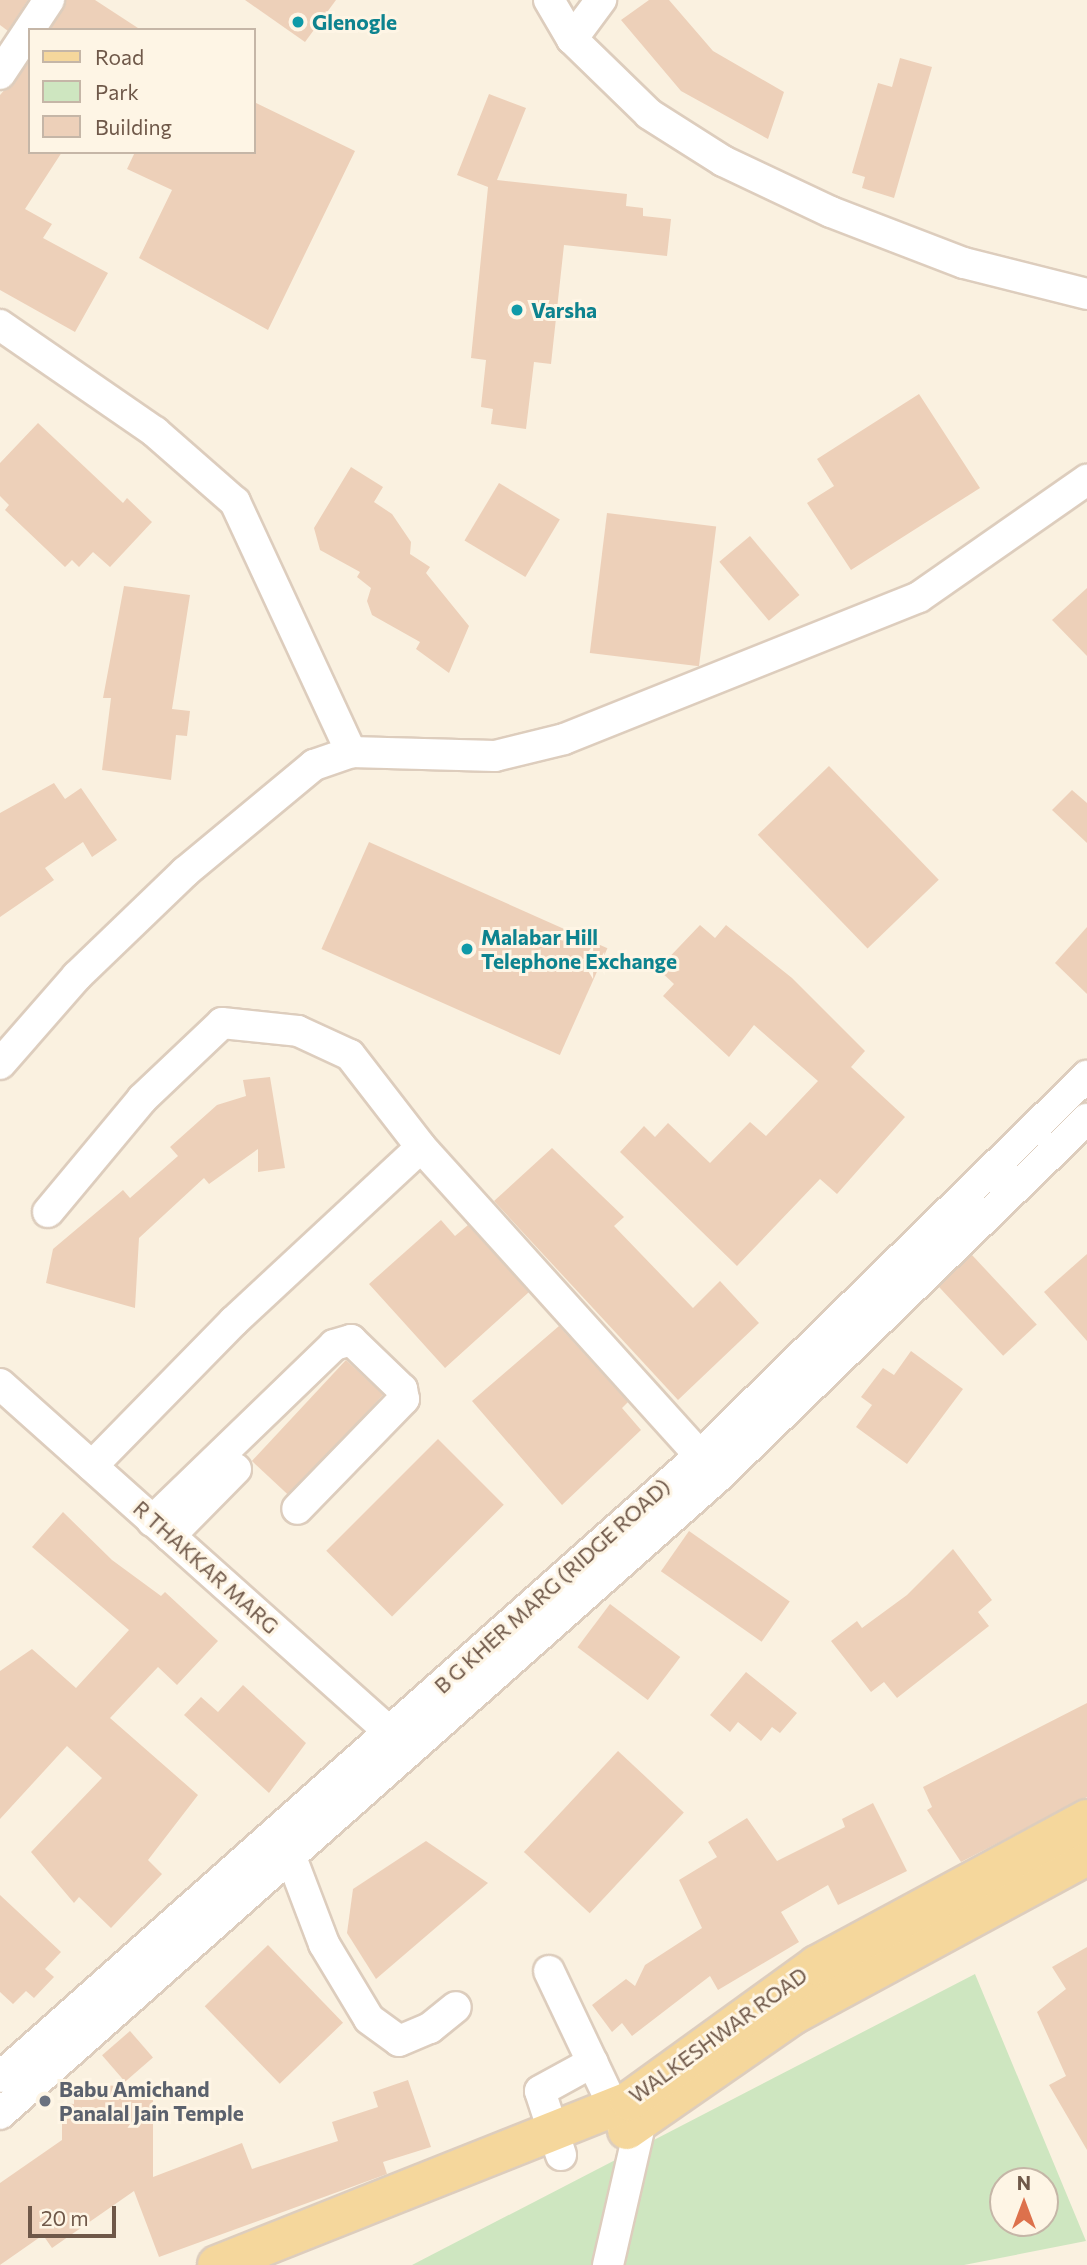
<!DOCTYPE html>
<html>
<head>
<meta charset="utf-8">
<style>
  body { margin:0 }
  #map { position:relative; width:1087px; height:2265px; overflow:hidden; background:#faf1e0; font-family:Commissioner,sans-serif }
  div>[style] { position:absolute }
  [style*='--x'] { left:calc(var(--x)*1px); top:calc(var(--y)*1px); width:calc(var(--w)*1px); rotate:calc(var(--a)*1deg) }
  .green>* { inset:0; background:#cee6c0 }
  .building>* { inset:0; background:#edd0b9; transform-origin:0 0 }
  .roads { filter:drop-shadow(2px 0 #ddcdbd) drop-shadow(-2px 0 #ddcdbd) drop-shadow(0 2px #ddcdbd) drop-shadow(0 -2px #ddcdbd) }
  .minor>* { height:30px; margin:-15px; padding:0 15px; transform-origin:15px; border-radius:15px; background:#fff }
  .major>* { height:38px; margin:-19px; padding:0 19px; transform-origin:19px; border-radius:19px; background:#f5d79c }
  .dots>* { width:19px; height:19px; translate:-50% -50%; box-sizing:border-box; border:4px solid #fef5e5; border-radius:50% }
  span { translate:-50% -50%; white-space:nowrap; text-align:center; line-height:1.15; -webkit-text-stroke:6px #fef5e5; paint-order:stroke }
  .culture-label { font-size:21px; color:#0d838f; font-weight:700 }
  .left { translate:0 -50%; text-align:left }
  .street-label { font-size:21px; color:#6f5849 }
  .worship-label { font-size:21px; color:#5b616d; font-weight:700 }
  .legend { position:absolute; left:28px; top:28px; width:228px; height:126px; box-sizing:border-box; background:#fef5e5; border:2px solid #c5b6a7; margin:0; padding:9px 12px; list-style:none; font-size:21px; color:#6f5849 }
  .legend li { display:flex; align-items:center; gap:14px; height:35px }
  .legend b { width:35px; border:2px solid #c5b6a7 }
  .north { position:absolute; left:989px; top:2167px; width:70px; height:70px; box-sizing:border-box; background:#fef5e5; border:2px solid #c5b6a7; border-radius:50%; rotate:0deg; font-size:19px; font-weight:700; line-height:28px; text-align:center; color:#6f5849 }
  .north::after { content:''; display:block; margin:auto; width:24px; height:32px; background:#dd714c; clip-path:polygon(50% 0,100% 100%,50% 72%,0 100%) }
  .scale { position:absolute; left:28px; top:2206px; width:88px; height:32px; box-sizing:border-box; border:4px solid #6f5849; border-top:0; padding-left:9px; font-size:21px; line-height:24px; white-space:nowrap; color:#6f5849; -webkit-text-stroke:5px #fef5e5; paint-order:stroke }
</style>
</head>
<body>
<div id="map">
  <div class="green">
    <div style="clip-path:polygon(evenodd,975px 1974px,1086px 2241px,964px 2265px,412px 2265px,975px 1974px,1003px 2181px,1045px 2181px,1045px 2223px,1003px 2223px,1003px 2181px)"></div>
  </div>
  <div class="building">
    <div style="clip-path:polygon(0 0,28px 0,8px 31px,0 25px)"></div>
    <div style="clip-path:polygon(66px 0,95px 0,141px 30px,50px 30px)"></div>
    <div style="clip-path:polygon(245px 0,336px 0,305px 42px)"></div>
    <div style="clip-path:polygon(649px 0,669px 0,713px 51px,784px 92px,768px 139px,681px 91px,621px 20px)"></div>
    <div style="clip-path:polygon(900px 58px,932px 67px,894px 198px,862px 188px,865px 177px,852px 173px,878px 83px,892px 87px)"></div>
    <div style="clip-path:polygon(30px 61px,30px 152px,62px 152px,25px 209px,52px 224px,43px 238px,108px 273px,75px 332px,0 290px,0 95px)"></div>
    <div style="clip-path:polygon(489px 94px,526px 108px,497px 180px,627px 194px,626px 206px,643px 208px,643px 216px,671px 219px,667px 256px,564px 245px,551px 364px,534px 362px,526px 429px,491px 424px,493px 409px,481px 407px,486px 360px,471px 358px,488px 187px,457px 175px)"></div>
    <div style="clip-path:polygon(254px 102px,355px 151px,268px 330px,139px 258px,172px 190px,127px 169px,135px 152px,254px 152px)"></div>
    <div style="clip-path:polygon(919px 394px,980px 488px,851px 570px,807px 503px,834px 486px,817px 459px)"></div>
    <div style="clip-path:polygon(38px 423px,123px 503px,127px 498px,152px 522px,110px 567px,93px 552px,79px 567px,72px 560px,65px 567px,5px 510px,9px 505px,0 496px,0 463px)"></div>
    <div style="clip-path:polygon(351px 467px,383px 487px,374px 502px,392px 514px,411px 542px,410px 554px,430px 567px,426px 573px,469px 626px,449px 673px,416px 649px,420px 642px,372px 615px,367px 601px,371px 588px,357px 577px,360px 572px,320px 550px,314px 528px)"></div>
    <div style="left:499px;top:483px;width:71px;height:67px;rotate:31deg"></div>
    <div style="left:607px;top:513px;width:110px;height:141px;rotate:7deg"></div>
    <div style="left:750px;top:536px;width:77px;height:40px;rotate:50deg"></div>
    <div style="clip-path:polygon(124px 586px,190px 595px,172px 709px,190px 711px,187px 736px,176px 735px,171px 780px,102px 770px,111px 698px,103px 698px)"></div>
    <div style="clip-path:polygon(1087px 588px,1087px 656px,1052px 620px)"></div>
    <div style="left:829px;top:766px;width:158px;height:99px;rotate:46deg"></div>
    <div style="clip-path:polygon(54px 783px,65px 799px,81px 788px,117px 840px,92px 857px,83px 842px,45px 868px,54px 880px,0 917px,0 813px)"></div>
    <div style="clip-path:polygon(1072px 790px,1087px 803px,1087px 843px,1052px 810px)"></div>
    <div style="left:369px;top:842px;width:261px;height:117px;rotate:24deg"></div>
    <div style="clip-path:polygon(700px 925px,715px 938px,726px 925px,792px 978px,865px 1051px,851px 1067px,905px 1117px,837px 1194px,820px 1179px,737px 1266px,620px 1152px,644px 1126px,655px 1137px,668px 1123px,710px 1163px,750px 1122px,766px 1136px,818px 1081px,754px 1025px,729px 1057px,663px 996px,674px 984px,658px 969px)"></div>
    <div style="clip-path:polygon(1087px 927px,1087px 994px,1055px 963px)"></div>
    <div style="clip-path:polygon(270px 1077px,285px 1168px,258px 1172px,258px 1149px,209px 1184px,204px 1178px,139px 1238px,135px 1308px,46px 1283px,53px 1249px,123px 1190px,130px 1198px,178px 1156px,170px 1147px,217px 1105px,246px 1096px,243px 1080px)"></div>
    <div style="clip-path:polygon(552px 1148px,624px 1217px,614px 1226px,693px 1308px,720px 1281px,759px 1323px,678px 1400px,494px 1201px)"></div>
    <div style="clip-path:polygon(441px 1220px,455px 1236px,468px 1225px,529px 1292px,445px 1368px,369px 1284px)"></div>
    <div style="clip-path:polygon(1087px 1254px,1087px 1341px,1044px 1292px)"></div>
    <div style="left:972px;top:1255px;width:95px;height:46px;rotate:47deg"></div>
    <div style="clip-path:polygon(559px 1326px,628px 1402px,622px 1408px,641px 1430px,562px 1505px,472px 1401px)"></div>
    <div style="clip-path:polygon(911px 1351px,963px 1389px,907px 1464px,856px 1427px,872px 1405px,861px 1397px,883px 1368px,894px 1375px)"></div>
    <div style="left:346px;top:1360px;width:51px;height:138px;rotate:43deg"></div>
    <div style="left:438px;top:1439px;width:93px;height:158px;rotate:45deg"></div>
    <div style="clip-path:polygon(63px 1512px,112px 1560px,161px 1596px,165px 1592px,218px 1641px,177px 1685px,158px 1667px,110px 1718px,198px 1795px,148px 1860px,162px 1874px,111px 1928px,79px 1897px,74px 1903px,31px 1852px,102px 1778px,67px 1746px,0 1819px,0 1671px,32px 1649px,76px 1688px,129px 1630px,32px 1547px)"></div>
    <div style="left:689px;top:1531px;width:123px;height:49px;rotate:35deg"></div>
    <div style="clip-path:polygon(953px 1549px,992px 1600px,978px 1612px,989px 1626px,897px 1698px,884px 1682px,871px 1692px,831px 1641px,857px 1621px,862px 1628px,907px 1595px)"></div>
    <div style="left:610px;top:1604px;width:88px;height:54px;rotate:37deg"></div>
    <div style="clip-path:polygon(746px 1672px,797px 1713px,780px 1733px,772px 1727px,761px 1741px,738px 1722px,730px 1732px,710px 1715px)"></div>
    <div style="clip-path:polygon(243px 1685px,306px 1743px,269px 1793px,184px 1715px,201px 1697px,218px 1712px)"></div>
    <div style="clip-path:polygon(1087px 1703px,1087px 1797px,961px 1862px,927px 1810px,932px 1807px,923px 1787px)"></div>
    <div style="left:618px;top:1751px;width:90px;height:138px;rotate:43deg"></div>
    <div style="clip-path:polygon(873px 1803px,907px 1871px,838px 1905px,828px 1885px,781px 1912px,799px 1942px,718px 1990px,710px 1976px,632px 2036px,622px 2023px,612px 2032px,592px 2005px,626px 1979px,635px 1986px,645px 1965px,702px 1928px,679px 1880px,717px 1857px,708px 1842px,747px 1818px,777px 1861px,845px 1827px,842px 1819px)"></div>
    <div style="clip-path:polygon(426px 1841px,488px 1883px,376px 1979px,347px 1933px,353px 1889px)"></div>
    <div style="clip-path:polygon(0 1895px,61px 1952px,45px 1969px,54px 1977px,34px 1998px,26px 1991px,13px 2004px,0 1992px)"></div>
    <div style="left:268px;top:1945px;width:108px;height:88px;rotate:46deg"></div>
    <div style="clip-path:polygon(1087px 1947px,1087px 2150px,1049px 2085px,1066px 2076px,1037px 2012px,1066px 1989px,1052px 1967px)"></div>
    <div style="left:130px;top:2031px;width:35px;height:37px;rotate:49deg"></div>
    <div style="clip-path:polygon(408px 2080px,431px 2147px,383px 2162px,387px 2174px,159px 2257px,134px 2191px,52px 2248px,43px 2235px,0 2265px,0 2183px,62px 2140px,62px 2103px,74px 2104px,74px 2084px,120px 2086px,106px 2099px,153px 2099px,153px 2177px,242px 2143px,252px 2169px,338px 2141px,332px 2122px,378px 2107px,373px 2092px)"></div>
  </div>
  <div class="roads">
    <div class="minor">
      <div style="--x:549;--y:0;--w:45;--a:59.5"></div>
      <div style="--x:572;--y:39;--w:107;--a:44.2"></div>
      <div style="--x:649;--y:114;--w:88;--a:32.4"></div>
      <div style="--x:723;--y:161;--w:119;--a:25.3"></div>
      <div style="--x:831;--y:212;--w:142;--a:21"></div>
      <div style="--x:964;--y:263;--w:127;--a:14.1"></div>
      <div style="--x:572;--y:39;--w:49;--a:-53.4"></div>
      <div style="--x:0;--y:74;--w:89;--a:-56.5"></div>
      <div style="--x:0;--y:325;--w:188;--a:34.6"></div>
      <div style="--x:155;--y:432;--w:106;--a:41.2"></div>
      <div style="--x:235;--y:502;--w:276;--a:65.1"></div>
      <div style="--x:0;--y:1064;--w:117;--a:-48.8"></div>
      <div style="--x:77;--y:976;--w:150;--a:-43.9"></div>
      <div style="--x:185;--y:872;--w:168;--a:-39.7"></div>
      <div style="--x:314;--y:765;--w:39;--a:-19"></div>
      <div style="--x:351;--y:752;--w:144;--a:1.6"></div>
      <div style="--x:495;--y:756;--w:71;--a:-13.8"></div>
      <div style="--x:564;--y:739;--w:382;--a:-21.8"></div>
      <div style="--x:919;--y:597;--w:205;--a:-34.9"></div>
      <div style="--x:48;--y:1212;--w:147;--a:-50.2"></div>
      <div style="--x:142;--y:1099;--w:110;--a:-43.5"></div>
      <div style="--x:222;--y:1023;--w:76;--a:6"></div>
      <div style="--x:298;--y:1031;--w:57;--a:24.8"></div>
      <div style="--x:350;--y:1055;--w:116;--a:52.3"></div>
      <div style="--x:421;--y:1147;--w:434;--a:47.9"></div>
      <div style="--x:0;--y:1384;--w:540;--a:41.77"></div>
      <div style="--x:92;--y:1466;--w:203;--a:-45.6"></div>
      <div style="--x:234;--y:1321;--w:255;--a:-42.9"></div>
      <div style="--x:152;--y:1521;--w:253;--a:-44"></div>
      <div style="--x:334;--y:1345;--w:18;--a:-16"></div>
      <div style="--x:351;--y:1340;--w:71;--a:43.9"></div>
      <div style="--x:402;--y:1389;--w:10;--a:79"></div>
      <div style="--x:404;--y:1399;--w:153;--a:134.2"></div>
      <div style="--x:170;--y:1536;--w:94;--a:-45.4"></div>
      <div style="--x:291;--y:1857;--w:93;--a:69.2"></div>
      <div style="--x:324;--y:1944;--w:87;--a:59"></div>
      <div style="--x:369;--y:2019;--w:37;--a:36"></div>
      <div style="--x:399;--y:2041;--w:34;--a:-23"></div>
      <div style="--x:430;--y:2028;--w:33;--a:-39"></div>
      <div style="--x:549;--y:1971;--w:170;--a:64.6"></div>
      <div style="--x:0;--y:2077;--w:934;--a:-41.61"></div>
      <div style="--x:698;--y:1457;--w:545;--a:-44.4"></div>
      <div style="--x:0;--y:2114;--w:961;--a:-41.58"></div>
      <div style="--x:719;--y:1476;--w:513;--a:-44.13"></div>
      <div style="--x:561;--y:2155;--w:67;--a:-108.2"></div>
      <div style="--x:540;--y:2091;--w:60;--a:-28.7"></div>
      <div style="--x:608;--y:2265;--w:144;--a:-77.1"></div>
      <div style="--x:640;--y:2125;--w:17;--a:-115"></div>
    </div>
    <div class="major">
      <div style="--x:627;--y:2130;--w:202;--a:-34.7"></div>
      <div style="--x:793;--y:2015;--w:334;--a:-28.4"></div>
      <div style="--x:217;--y:2265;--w:443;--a:-21.7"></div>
      <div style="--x:629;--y:2101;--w:232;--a:-35.9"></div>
      <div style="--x:817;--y:1965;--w:307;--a:-28.4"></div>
    </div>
  </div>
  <div class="dots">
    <div style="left:298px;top:22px;background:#0f9aa8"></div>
    <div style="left:517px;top:310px;background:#0f9aa8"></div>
    <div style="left:467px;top:949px;background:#0f9aa8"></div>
    <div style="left:45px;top:2101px;background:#6b7280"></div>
  </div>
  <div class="culture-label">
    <span class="left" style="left:312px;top:22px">Glenogle</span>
    <span class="left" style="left:531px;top:310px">Varsha</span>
    <span class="left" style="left:481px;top:949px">Malabar Hill<br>Telephone Exchange</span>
  </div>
  <div class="street-label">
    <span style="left:206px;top:1567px;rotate:42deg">R THAKKAR MARG</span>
    <span style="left:552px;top:1586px;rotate:-42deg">B G KHER MARG (RIDGE ROAD)</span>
    <span style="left:718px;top:2035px;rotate:-36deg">WALKESHWAR ROAD</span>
  </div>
  <div class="worship-label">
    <span class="left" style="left:59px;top:2101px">Babu Amichand<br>Panalal Jain Temple</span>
  </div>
  <ul class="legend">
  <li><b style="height:9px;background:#f5d79c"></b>Road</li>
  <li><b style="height:19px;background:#cee6c0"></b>Park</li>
  <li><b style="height:19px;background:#edd0b9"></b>Building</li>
  </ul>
  <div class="north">N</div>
  <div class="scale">20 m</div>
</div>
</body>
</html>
